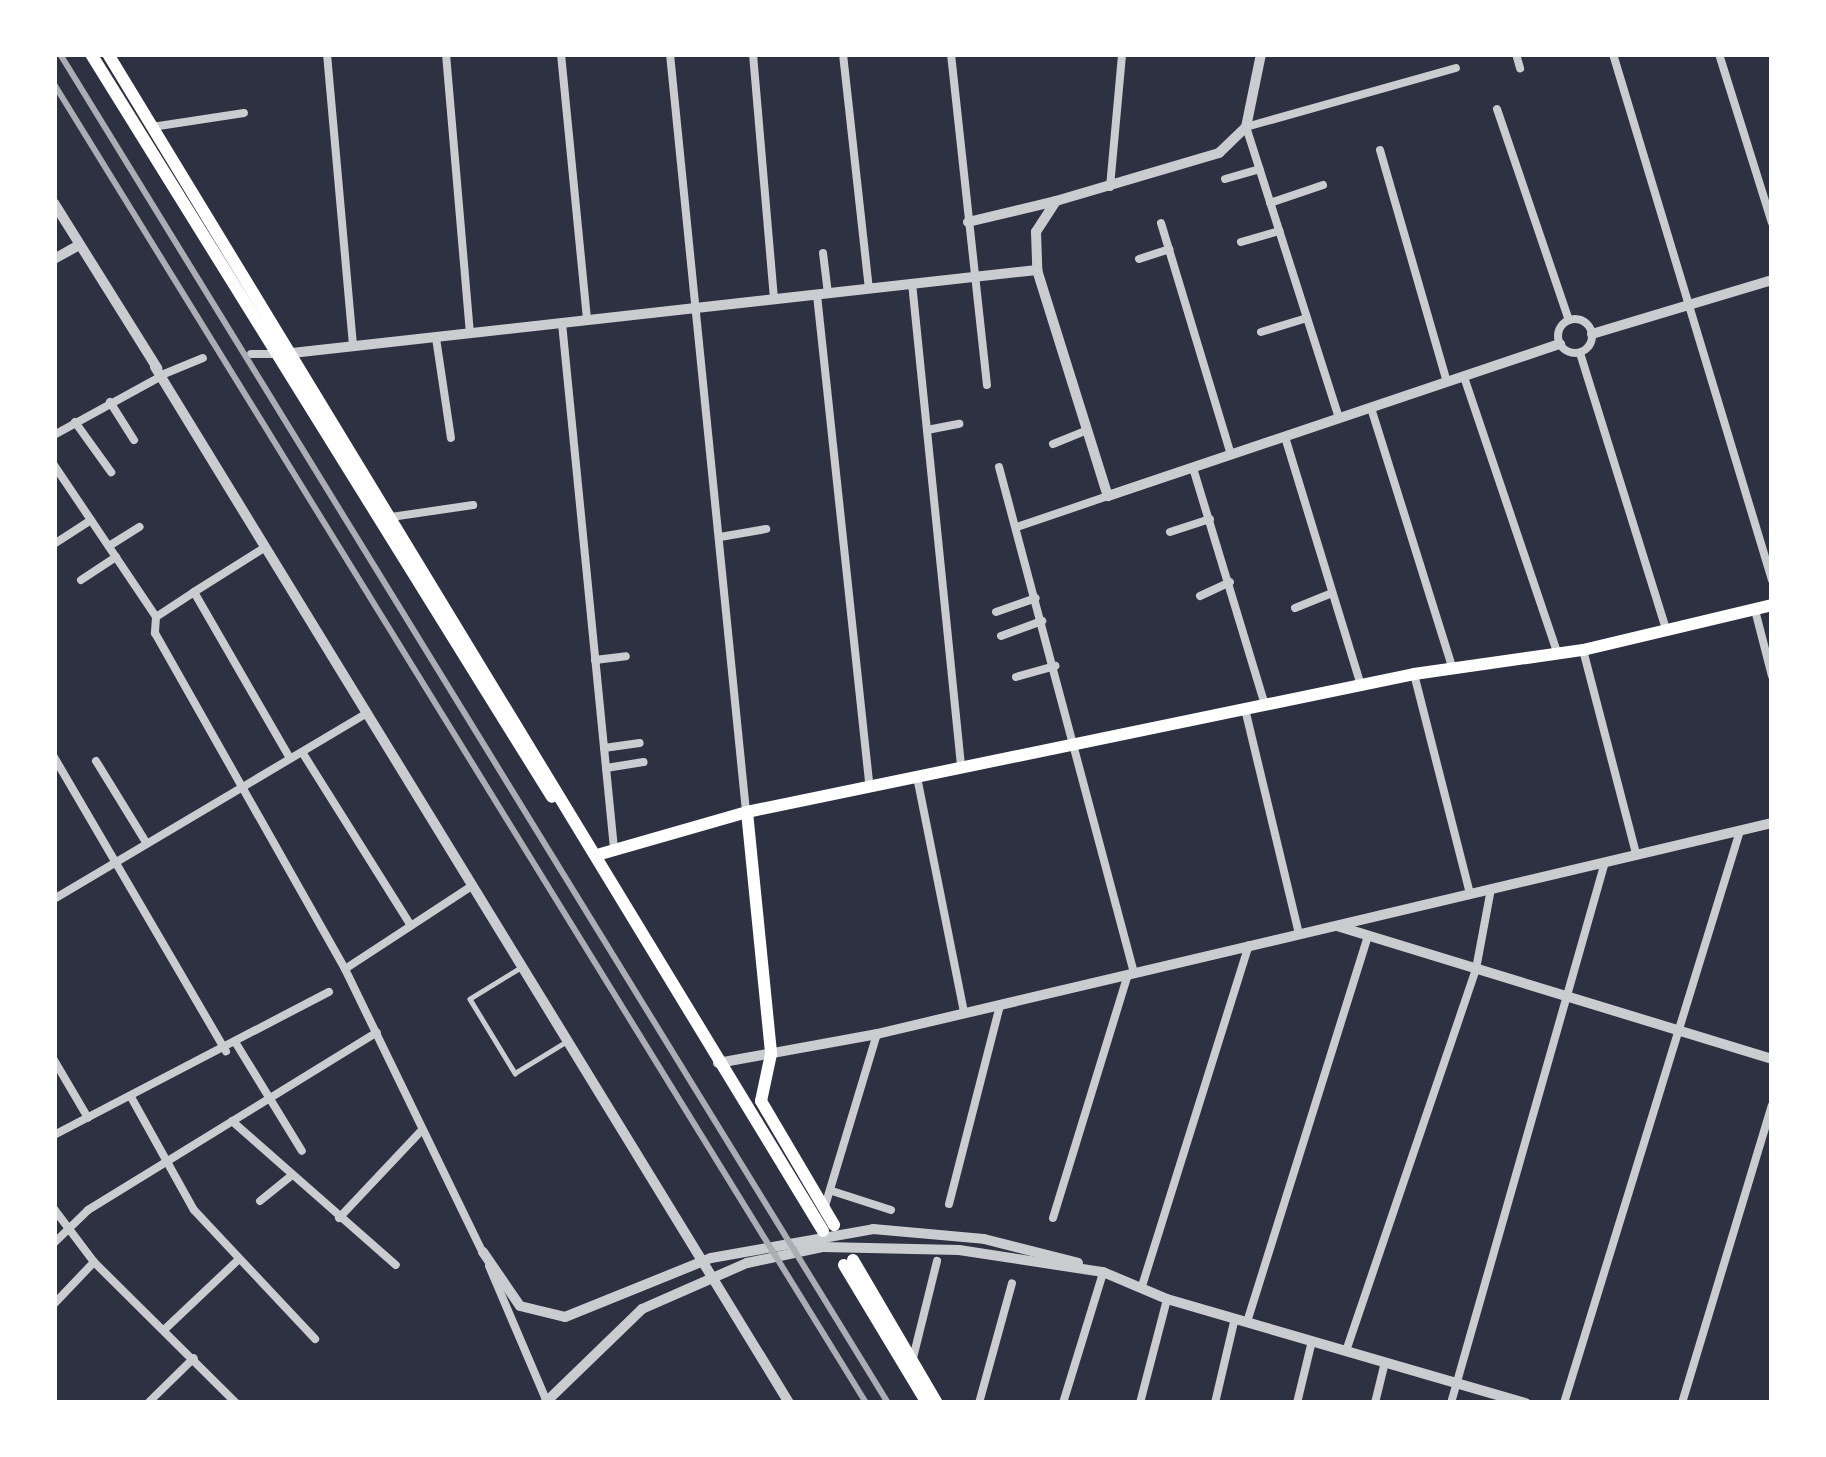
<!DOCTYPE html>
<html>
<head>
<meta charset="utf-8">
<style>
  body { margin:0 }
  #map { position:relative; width:1826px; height:1457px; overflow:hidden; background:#2d3142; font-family:Lora,serif }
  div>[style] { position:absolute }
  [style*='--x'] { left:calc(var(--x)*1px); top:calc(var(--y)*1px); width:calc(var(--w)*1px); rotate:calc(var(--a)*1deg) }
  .service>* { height:4.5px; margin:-2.25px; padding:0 2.25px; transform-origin:2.25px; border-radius:2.25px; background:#caccd0 }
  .minor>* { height:8px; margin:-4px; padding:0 4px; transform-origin:4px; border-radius:4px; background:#caccd0 }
  .minor>.ring { margin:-4px; padding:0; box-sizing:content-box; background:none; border:8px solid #caccd0; border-radius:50% }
  .tertiary>* { height:10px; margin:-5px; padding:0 5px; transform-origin:5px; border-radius:5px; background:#caccd0 }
  .secondary>* { height:12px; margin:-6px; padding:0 6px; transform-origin:6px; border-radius:6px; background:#fff }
  .rail>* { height:6px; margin:-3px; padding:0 3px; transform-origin:3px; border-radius:3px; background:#abadb3 }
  span { translate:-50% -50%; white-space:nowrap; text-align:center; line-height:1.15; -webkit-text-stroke:9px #fff; paint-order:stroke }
  .frame { position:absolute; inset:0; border:57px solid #fff; pointer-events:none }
</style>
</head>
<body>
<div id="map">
  <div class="service">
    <div style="--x:519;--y:969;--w:57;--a:148.5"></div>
    <div style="--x:470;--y:999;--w:87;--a:58.7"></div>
    <div style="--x:515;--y:1073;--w:57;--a:-31.5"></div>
  </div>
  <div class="minor">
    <div style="--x:327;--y:54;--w:294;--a:84.9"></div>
    <div style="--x:446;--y:54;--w:280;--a:85.1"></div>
    <div style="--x:561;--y:54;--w:267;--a:84.4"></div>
    <div style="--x:670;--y:54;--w:761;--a:84.27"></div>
    <div style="--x:753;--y:54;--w:245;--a:85.1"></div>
    <div style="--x:843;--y:54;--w:235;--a:83.7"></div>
    <div style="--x:951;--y:54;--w:333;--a:83.8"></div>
    <div style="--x:1516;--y:54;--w:15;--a:74"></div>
    <div style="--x:1613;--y:54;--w:550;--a:73.18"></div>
    <div style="--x:1719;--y:54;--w:177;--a:72.6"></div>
    <div style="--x:1497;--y:109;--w:223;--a:71.2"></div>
    <div style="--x:152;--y:127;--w:93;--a:-8.7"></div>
    <div style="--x:1380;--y:150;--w:241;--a:73.9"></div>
    <div style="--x:1225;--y:179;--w:36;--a:-16"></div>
    <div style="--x:1110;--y:187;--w:134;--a:-84.8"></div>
    <div style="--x:1270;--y:203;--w:56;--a:-18.8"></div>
    <div style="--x:1161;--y:223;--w:242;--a:73.2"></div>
    <div style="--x:1241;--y:242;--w:40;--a:-16"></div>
    <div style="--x:823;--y:253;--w:39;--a:83"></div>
    <div style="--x:1139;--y:259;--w:32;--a:-18"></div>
    <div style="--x:912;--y:283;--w:487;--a:84.2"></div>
    <div style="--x:817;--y:295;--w:495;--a:83.9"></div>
    <div class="ring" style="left:1558px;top:319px;width:26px;height:26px"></div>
    <div style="--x:562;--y:323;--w:529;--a:84.35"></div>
    <div style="--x:1261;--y:332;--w:48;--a:-16.9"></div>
    <div style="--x:436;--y:338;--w:101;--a:81.5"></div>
    <div style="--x:1580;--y:353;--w:292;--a:72.7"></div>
    <div style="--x:251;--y:354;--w:27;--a:0"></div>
    <div style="--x:164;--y:374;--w:42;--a:-22.3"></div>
    <div style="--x:1464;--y:377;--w:290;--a:71.3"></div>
    <div style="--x:110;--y:402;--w:45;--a:57.7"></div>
    <div style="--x:1371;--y:408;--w:274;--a:72.6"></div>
    <div style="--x:1339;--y:418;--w:305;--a:-107.7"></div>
    <div style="--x:1246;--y:127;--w:218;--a:-15.7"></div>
    <div style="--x:75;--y:422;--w:62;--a:54.2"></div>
    <div style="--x:927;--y:430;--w:33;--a:-11"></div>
    <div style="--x:54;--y:435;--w:119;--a:-28.7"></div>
    <div style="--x:1285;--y:437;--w:259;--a:73"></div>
    <div style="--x:1053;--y:444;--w:37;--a:-22"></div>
    <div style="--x:54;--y:465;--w:183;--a:56.1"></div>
    <div style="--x:999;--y:467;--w:524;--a:75.06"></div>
    <div style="--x:1193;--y:468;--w:248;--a:73.1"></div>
    <div style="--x:391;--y:517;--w:83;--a:-8.3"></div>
    <div style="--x:1017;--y:527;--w:96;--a:-18.8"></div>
    <div style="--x:1170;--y:532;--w:42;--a:-18"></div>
    <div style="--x:720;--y:537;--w:47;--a:-9.9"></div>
    <div style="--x:54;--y:544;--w:44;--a:-33"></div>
    <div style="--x:109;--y:546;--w:36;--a:-32"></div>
    <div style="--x:81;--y:580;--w:42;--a:-33.3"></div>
    <div style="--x:194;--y:592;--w:83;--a:-32.2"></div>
    <div style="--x:1200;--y:596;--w:33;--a:-25"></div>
    <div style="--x:1295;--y:608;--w:40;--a:-22"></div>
    <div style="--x:1755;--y:610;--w:68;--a:75.6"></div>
    <div style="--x:996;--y:612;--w:42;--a:-19.3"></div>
    <div style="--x:156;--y:617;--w:16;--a:94"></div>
    <div style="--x:155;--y:633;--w:386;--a:60.5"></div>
    <div style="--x:345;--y:969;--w:316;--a:64.1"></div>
    <div style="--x:156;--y:617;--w:45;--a:-33.3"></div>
    <div style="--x:194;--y:592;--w:192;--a:60"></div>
    <div style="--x:1001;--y:636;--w:44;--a:-20.1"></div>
    <div style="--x:1583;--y:650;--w:211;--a:75.4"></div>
    <div style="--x:595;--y:660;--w:31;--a:-7"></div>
    <div style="--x:1414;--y:674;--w:226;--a:75.7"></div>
    <div style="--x:1016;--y:677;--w:41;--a:-15.8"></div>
    <div style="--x:1245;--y:709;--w:231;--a:76.5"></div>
    <div style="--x:604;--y:748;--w:36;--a:-8"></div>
    <div style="--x:302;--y:752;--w:205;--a:57.9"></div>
    <div style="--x:54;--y:757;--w:341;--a:59.7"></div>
    <div style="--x:96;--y:761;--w:97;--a:58.4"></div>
    <div style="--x:606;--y:768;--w:38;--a:-9"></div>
    <div style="--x:917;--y:777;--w:241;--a:78.7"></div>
    <div style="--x:54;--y:899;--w:363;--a:-30.7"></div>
    <div style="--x:345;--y:969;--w:148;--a:-33.2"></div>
    <div style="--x:237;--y:1045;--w:124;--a:58.5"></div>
    <div style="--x:54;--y:1060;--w:67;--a:59.6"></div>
    <div style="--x:131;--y:1097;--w:129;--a:60.9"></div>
    <div style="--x:194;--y:1210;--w:177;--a:46.8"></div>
    <div style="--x:232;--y:1121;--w:218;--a:41.3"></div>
    <div style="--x:54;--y:1135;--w:310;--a:-27.5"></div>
    <div style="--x:832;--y:1191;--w:62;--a:17.9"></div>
    <div style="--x:260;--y:1201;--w:40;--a:-39"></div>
    <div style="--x:949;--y:1204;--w:205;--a:-75.6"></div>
    <div style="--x:825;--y:1206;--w:180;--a:-73.2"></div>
    <div style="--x:54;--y:1209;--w:66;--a:53"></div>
    <div style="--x:94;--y:1262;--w:200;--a:44.8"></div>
    <div style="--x:339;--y:1218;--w:121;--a:-46.7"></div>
    <div style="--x:1053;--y:1218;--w:252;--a:-72.9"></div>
    <div style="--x:54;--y:1243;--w:47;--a:-44.1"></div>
    <div style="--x:88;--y:1210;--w:339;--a:-31.6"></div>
    <div style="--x:489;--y:1266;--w:148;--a:66.9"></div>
    <div style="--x:1142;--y:1286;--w:357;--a:-72.6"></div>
    <div style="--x:54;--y:1304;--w:58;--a:-46.4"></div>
    <div style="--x:1247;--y:1322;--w:405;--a:-72.6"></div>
    <div style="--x:164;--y:1330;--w:102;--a:-43.4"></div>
    <div style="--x:1346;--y:1351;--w:404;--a:-71.2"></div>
    <div style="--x:1476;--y:969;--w:81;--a:-79.4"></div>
    <div style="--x:913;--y:1358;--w:100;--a:-76.1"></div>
    <div style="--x:148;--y:1403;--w:64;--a:-44.4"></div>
    <div style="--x:979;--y:1403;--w:124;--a:-74.6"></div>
    <div style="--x:1063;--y:1403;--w:136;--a:-72.9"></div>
    <div style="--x:1140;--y:1403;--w:107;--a:-75.4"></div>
    <div style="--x:1215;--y:1403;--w:87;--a:-76.8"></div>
    <div style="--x:1297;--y:1403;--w:64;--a:-76.4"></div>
    <div style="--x:1375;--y:1403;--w:42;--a:-76.3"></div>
    <div style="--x:1451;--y:1403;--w:562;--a:-74.11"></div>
    <div style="--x:1564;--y:1403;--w:598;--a:-72.9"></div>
    <div style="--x:1682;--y:1403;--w:311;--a:-73.2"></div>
  </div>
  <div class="tertiary">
    <div style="--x:1261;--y:54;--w:75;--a:101.6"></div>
    <div style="--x:1246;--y:127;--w:37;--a:136"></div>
    <div style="--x:1219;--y:153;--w:170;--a:163.6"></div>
    <div style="--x:1056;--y:201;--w:37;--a:123"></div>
    <div style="--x:1036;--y:232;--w:38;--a:88"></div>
    <div style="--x:1037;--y:270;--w:237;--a:72.6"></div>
    <div style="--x:1108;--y:496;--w:477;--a:-18.6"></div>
    <div style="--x:54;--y:203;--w:195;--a:58"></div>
    <div style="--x:968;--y:222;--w:90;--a:-13.4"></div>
    <div style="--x:54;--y:259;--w:29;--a:-29"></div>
    <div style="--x:1592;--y:334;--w:188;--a:-16.7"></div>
    <div style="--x:292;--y:353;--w:750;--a:-6.36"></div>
    <div style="--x:155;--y:367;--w:1215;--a:58.53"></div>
    <div style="--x:1337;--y:926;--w:455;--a:17"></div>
    <div style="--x:718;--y:1063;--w:162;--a:-10.3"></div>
    <div style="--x:877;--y:1034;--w:920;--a:-13.27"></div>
    <div style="--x:483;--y:1252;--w:65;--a:55.6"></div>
    <div style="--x:520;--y:1306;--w:46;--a:13.7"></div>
    <div style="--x:565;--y:1317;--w:157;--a:-22"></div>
    <div style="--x:711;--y:1258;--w:165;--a:-10.1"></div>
    <div style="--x:873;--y:1229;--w:111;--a:5.1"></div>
    <div style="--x:984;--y:1239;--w:97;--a:14.3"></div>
    <div style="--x:545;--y:1403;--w:135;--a:-44.1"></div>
    <div style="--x:642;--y:1309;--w:115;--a:-23.7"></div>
    <div style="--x:747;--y:1263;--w:78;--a:-11.9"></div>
    <div style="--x:823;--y:1247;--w:136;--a:1.3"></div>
    <div style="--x:959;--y:1250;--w:146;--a:8.7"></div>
    <div style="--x:1103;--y:1272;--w:69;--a:22.9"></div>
    <div style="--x:1167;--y:1299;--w:374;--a:16.2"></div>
  </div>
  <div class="secondary">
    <div style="--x:91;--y:54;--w:874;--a:58.18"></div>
    <div style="--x:108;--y:54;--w:1377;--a:58.72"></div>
    <div style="--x:747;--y:812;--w:243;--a:84.3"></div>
    <div style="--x:771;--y:1054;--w:48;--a:102"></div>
    <div style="--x:761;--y:1101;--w:144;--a:59.5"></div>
    <div style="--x:597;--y:855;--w:156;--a:-16"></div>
    <div style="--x:747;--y:812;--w:681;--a:-11.69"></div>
    <div style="--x:1414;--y:674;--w:171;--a:-8.1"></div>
    <div style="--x:1583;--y:650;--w:194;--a:-13.4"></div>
    <div style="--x:853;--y:1260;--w:166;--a:59.6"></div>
    <div style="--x:844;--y:1265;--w:161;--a:59"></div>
  </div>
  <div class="rail">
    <div style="--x:60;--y:54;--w:1583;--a:58.46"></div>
    <div style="--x:54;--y:84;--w:1549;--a:58.38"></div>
  </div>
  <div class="frame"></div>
</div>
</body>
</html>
